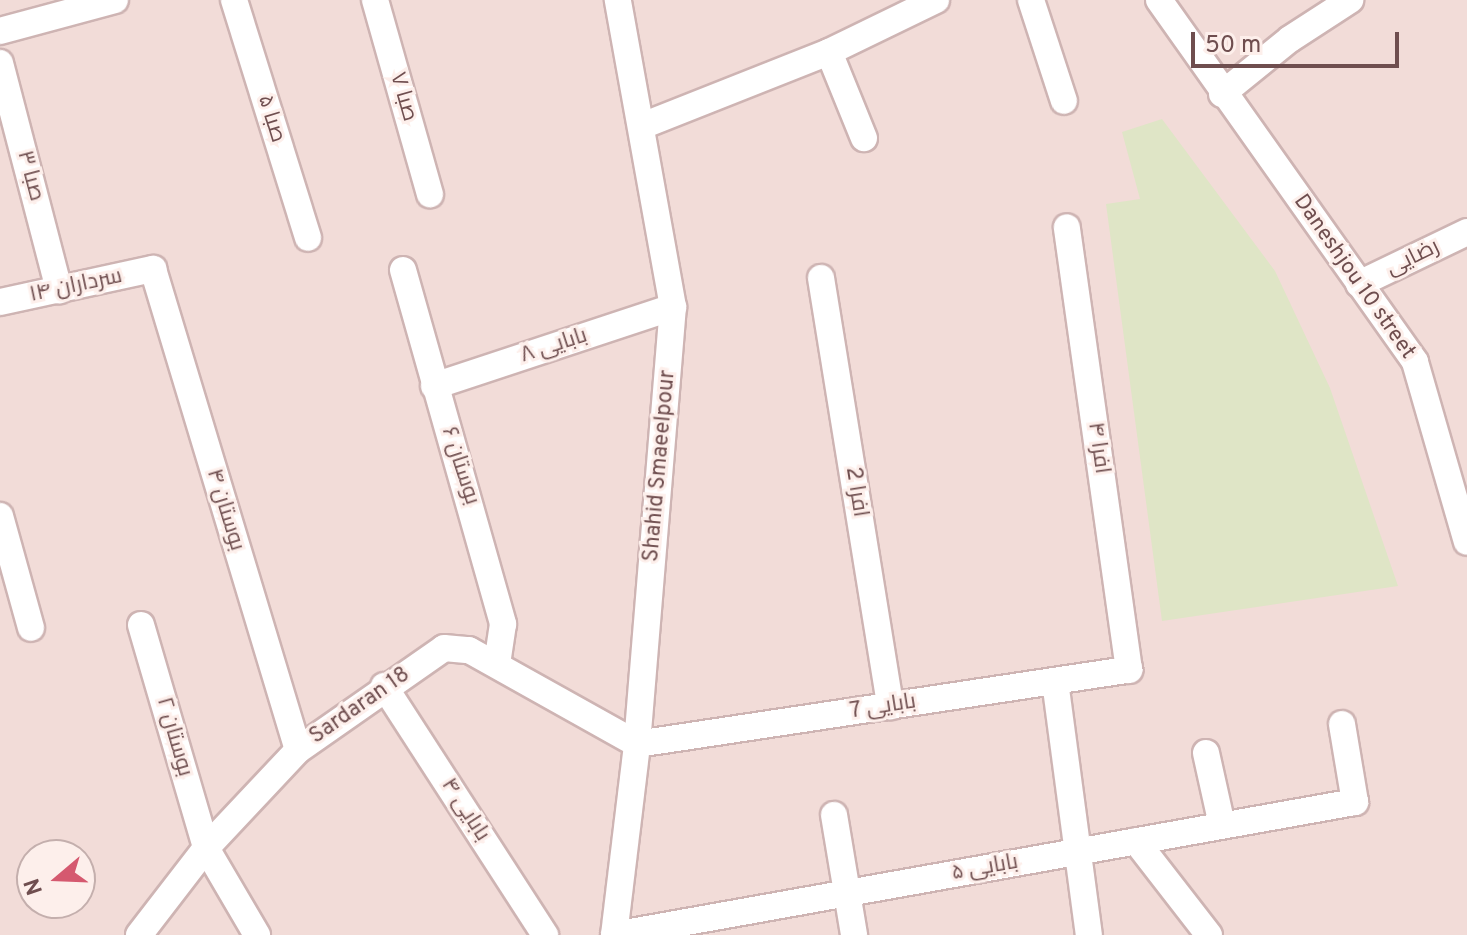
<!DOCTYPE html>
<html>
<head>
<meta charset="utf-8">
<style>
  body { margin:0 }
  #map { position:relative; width:1467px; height:935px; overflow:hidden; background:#f9eae5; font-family:Overpass,Cairo,sans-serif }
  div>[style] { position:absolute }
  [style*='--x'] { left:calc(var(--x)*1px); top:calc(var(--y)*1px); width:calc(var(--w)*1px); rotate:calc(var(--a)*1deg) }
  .residential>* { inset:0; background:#f2dcd8 }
  .green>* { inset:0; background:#dfe5c6 }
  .roads { filter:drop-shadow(2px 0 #ceb4b3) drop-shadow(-2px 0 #ceb4b3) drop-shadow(0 2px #ceb4b3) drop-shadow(0 -2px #ceb4b3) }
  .street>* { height:26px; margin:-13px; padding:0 13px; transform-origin:13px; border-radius:13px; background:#fff }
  span { translate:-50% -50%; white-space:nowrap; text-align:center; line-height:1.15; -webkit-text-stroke:6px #fdefeb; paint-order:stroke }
  .street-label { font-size:22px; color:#6f4e4f }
  .north { position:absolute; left:16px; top:839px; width:80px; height:80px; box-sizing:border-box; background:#fdefeb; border:2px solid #c4afad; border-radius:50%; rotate:251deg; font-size:22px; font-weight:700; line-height:32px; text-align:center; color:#6f4e4f }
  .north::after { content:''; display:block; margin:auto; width:28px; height:36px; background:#d5596f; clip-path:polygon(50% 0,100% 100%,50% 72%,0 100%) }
  .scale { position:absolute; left:1191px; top:32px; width:208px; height:36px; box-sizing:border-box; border:4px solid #6f4e4f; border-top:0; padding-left:10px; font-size:24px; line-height:28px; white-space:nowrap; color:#6f4e4f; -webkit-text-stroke:6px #fdefeb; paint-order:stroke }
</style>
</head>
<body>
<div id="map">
  <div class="residential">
    <div style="clip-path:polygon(evenodd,0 0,1467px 0,1467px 935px,0 935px,0 0,32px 855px,80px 855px,80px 903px,32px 903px,32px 855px)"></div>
  </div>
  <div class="green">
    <div style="clip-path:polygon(1162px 119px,1275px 271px,1330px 388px,1398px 586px,1162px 621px,1106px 204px,1140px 199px,1122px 132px)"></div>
  </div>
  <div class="roads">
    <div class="street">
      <div style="--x:234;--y:0;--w:249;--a:72.7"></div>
      <div style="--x:375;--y:0;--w:202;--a:74.2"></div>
      <div style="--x:1031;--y:0;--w:106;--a:71.9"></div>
      <div style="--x:1159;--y:0;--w:443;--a:54.7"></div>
      <div style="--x:1415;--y:362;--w:187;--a:73.9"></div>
      <div style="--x:0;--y:31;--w:119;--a:-15.1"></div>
      <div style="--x:829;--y:52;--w:93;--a:67.9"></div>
      <div style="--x:0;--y:63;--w:235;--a:75.4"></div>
      <div style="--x:1222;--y:94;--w:87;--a:-39"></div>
      <div style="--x:1290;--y:39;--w:72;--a:-33"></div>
      <div style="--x:642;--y:126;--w:201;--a:-21.6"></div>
      <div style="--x:829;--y:52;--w:119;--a:-25.9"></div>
      <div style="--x:403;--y:270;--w:368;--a:74.2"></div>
      <div style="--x:503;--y:624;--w:40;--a:98.5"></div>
      <div style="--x:821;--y:278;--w:434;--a:80.8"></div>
      <div style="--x:1359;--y:284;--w:120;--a:-25.7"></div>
      <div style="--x:0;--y:302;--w:157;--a:-12.2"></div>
      <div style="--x:153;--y:269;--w:502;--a:73.22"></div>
      <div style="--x:434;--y:386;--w:252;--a:-18.3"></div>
      <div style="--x:0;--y:516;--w:116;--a:74.5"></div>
      <div style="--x:141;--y:625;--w:232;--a:73.7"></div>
      <div style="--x:206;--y:848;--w:101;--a:59.6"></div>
      <div style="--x:1055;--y:681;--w:256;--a:82.4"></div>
      <div style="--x:384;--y:686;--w:297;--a:57.1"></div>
      <div style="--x:1206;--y:753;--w:74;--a:77.5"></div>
      <div style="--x:834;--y:815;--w:122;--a:80.5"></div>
      <div style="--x:1136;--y:841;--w:119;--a:52.2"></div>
      <div style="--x:139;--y:935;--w:110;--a:-52.4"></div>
      <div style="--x:206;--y:848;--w:134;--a:-46.8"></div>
      <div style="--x:298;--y:750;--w:178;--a:-34.9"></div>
      <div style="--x:444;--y:648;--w:25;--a:5"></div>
      <div style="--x:469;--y:650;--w:193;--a:29.2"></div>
      <div style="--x:637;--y:744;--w:498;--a:-8.6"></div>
      <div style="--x:1129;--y:670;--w:447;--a:-98"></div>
      <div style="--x:614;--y:935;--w:192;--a:-83.1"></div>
      <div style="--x:637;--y:744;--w:438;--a:-85.3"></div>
      <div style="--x:673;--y:307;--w:312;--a:-100.2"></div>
      <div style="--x:614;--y:935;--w:753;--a:-10.18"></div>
      <div style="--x:1355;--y:802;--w:79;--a:-99.5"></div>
    </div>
  </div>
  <div class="street-label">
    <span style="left:403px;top:97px;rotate:74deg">صبا ۷</span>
    <span style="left:271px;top:119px;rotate:73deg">صبا ۵</span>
    <span style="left:30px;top:176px;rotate:75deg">صبا ۳</span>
    <span style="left:1413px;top:258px;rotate:-26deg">رضایی</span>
    <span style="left:1354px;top:277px;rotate:55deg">Daneshjou 10 street</span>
    <span style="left:76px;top:286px;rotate:-12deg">سرداران ۱۴</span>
    <span style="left:554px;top:346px;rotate:-18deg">بابایی ۸</span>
    <span style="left:1098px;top:448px;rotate:82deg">افرا ۴</span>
    <span style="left:460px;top:466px;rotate:72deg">بوستان ۶</span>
    <span style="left:660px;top:466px;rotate:-85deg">Shahid Smaeelpour</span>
    <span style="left:856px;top:492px;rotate:81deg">افرا 2</span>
    <span style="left:225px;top:510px;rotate:73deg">بوستان ۴</span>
    <span style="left:360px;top:706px;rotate:-35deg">Sardaran 18</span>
    <span style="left:883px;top:707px;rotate:-9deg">بابایی 7</span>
    <span style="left:174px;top:737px;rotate:74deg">بوستان ۲</span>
    <span style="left:465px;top:810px;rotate:57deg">بابایی ۴</span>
    <span style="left:985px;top:868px;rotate:-10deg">بابایی ۵</span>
  </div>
  <div class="north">N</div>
  <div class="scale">50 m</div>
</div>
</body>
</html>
